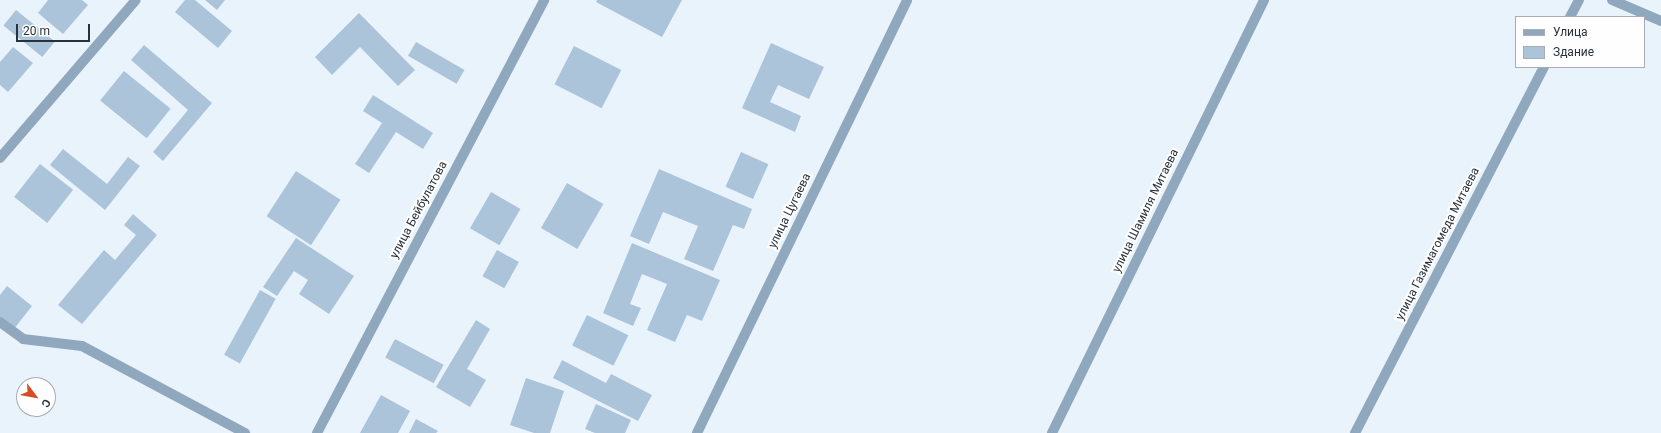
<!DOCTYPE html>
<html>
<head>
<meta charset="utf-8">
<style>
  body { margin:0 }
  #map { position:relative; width:1661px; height:433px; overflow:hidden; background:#e9f3fc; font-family:Roboto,sans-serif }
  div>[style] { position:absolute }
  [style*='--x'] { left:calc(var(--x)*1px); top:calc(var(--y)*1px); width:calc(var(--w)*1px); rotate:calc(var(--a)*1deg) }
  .building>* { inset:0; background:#abc4da; transform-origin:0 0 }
  .lane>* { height:10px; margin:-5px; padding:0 5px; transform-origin:5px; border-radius:5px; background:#90a8bd }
  .street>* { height:10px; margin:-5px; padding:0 5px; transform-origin:5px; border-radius:5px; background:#90a8bd }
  span { translate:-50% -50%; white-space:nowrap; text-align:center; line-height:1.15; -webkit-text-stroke:4px #fefefe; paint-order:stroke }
  .street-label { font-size:12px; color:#29323b }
  .legend { position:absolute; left:1515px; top:16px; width:130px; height:52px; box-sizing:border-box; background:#fefefe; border:1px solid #a9acb0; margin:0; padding:5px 7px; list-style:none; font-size:12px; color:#29323b }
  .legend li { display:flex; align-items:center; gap:8px; height:20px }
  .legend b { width:20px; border:1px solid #a9acb0 }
  .north { position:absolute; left:16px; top:377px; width:40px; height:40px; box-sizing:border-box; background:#fefefe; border:1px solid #a9acb0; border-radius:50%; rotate:122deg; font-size:11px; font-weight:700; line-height:16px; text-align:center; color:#29323b }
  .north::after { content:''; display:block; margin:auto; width:14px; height:18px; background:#d54c25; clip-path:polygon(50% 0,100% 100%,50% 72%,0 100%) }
  .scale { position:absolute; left:16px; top:24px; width:74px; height:18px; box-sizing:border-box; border:2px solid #29323b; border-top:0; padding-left:5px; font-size:12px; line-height:14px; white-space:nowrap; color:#29323b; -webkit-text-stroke:3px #fefefe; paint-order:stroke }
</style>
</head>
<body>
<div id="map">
  <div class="building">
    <div style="clip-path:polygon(48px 0,82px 0,88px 5px,63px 34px,38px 13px)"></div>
    <div style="clip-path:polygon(185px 0,195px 0,232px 31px,218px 48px,175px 12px)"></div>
    <div style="clip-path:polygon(205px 0,225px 0,217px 10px)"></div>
    <div style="clip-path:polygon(597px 0,682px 0,662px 37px,596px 2px)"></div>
    <div style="left:16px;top:10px;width:50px;height:20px;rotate:39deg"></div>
    <div style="clip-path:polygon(359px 13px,415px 70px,398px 86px,360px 47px,332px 75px,315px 57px)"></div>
    <div style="left:416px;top:42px;width:56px;height:16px;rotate:30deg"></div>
    <div style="clip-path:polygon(771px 43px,824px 67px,809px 99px,778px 85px,770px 102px,801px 116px,795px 132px,742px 108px)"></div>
    <div style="clip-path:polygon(144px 45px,212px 103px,163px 161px,153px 152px,188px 110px,131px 60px)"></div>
    <div style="left:574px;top:46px;width:53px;height:43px;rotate:27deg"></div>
    <div style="clip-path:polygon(13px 47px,33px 63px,8px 92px,0 85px,0 62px)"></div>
    <div style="left:124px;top:71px;width:60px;height:38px;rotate:39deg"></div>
    <div style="clip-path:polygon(373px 95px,433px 133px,423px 149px,396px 132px,369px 173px,355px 164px,382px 123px,363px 111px)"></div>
    <div style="clip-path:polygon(63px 149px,107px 184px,128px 157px,140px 166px,105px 210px,50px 165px)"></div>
    <div style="left:741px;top:152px;width:30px;height:38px;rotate:24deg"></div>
    <div style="left:40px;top:164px;width:42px;height:42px;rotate:38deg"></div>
    <div style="clip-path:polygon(659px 169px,752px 209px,744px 229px,733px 225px,713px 271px,684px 259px,698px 226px,663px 212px,649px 244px,630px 236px)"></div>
    <div style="left:296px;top:171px;width:53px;height:54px;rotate:33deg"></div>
    <div style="left:567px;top:183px;width:42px;height:52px;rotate:30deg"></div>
    <div style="left:491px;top:192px;width:34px;height:42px;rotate:30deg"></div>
    <div style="clip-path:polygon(133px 214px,157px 235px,82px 324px,58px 305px,104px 250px,115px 260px,136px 235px,124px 225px)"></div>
    <div style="clip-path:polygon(296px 238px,354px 276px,329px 314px,299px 294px,308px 280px,294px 271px,277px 296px,263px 287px)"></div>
    <div style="clip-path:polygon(632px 243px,720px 280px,702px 321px,687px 315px,675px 342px,647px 330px,667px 284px,642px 274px,630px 304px,641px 308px,633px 326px,603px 313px)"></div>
    <div style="left:497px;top:250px;width:25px;height:30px;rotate:29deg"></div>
    <div style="clip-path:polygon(7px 286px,32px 306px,14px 329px,0 317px,0 295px)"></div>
    <div style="left:260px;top:290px;width:18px;height:74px;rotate:29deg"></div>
    <div style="left:587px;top:315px;width:46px;height:34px;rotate:26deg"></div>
    <div style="clip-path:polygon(476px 320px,490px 329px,467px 369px,486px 380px,470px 407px,436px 387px)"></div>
    <div style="left:395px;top:339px;width:55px;height:21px;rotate:28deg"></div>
    <div style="clip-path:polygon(562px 360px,606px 383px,611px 374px,652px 395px,638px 421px,553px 378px)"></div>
    <div style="clip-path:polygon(526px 378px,564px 391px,550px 433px,534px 433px,510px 425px)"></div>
    <div style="clip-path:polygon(381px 395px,410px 411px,398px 433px,360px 433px)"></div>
    <div style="clip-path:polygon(596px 404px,631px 420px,625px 433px,595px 433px,585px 429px)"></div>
    <div style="clip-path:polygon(416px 419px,438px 431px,436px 433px,409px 433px)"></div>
  </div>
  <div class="lane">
    <div style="--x:0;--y:322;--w:29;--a:36"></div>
    <div style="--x:23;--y:339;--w:59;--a:6.8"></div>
    <div style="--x:82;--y:346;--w:185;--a:28.1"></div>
  </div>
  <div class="street">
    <div style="--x:1612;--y:0;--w:53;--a:23.2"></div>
    <div style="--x:1570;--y:17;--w:19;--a:-62"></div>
    <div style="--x:0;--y:158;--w:208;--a:-49.3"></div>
    <div style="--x:317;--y:433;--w:489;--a:-62.3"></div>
    <div style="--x:697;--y:433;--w:481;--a:-64.1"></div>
    <div style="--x:1052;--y:433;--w:482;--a:-63.9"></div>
    <div style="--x:1355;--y:433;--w:412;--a:-62.7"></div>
  </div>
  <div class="street-label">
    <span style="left:419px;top:210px;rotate:-62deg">улица Бейбулатова</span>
    <span style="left:790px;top:211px;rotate:-64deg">улица Цугаева</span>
    <span style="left:1146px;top:211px;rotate:-64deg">улица Шамиля Митаева</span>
    <span style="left:1438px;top:244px;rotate:-63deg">улица Газимагомеда Митаева</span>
  </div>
  <ul class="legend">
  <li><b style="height:5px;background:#90a8bd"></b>Улица</li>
  <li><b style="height:11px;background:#abc4da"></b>Здание</li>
  </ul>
  <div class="north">С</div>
  <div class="scale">20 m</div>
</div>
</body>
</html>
